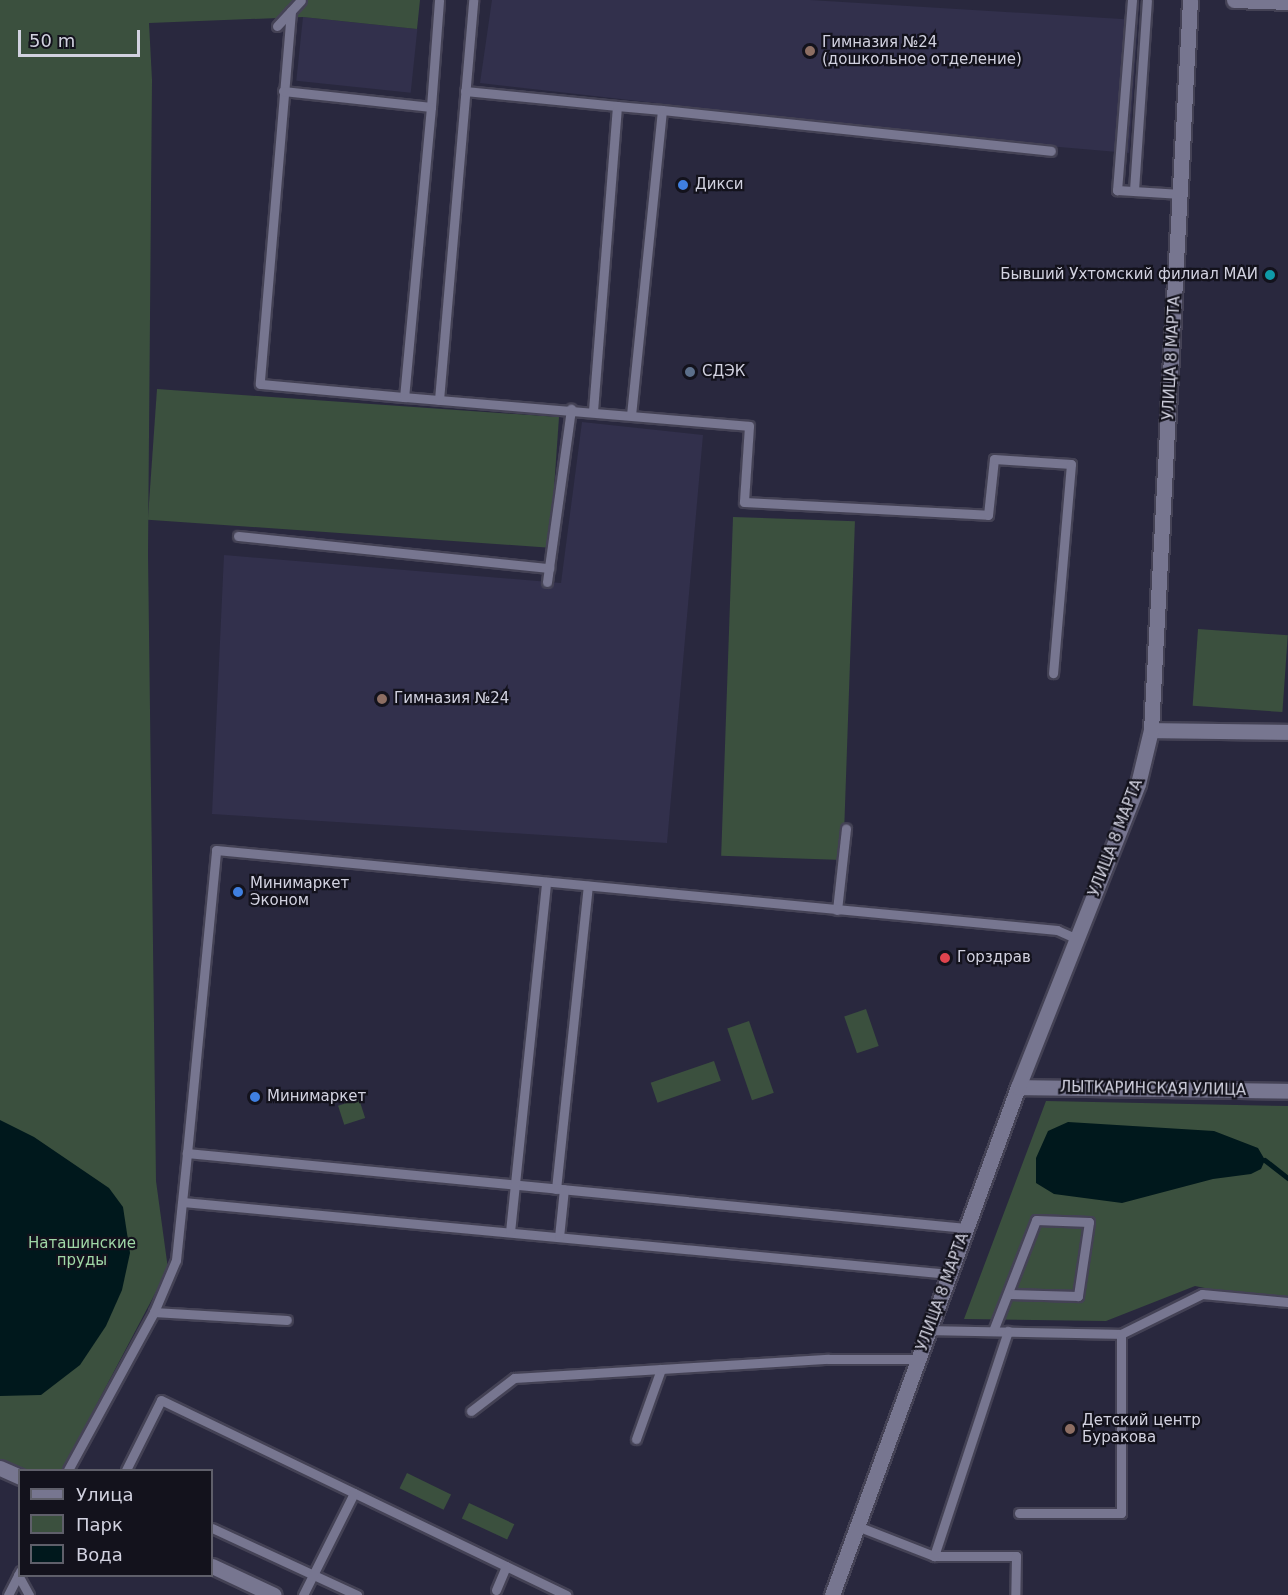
<!DOCTYPE html>
<html>
<head>
<meta charset="utf-8">
<style>
  body { margin:0 }
  #map { position:relative; width:1288px; height:1595px; overflow:hidden; background:#29283e; font-family:"DejaVu Sans",sans-serif }
  div>[style] { position:absolute }
  [style*='--x'] { left:calc(var(--x)*1px); top:calc(var(--y)*1px); width:calc(var(--w)*1px); rotate:calc(var(--a)*1deg) }
  .built>* { inset:0; background:#32304c; transform-origin:0 0 }
  .green>* { inset:0; background:#3b503e; transform-origin:0 0 }
  .water>* { inset:0; background:#00181c }
  .stream>* { height:4.5px; margin:-2.25px; padding:0 2.25px; transform-origin:2.25px; border-radius:2.25px; background:#00181c }
  .roads { filter:drop-shadow(2px 0 #444255) drop-shadow(-2px 0 #444255) drop-shadow(0 2px #444255) drop-shadow(0 -2px #444255) }
  .lane>* { height:9px; margin:-4.5px; padding:0 4.5px; transform-origin:4.5px; border-radius:4.5px; background:#777690 }
  .street>* { height:15px; margin:-7.5px; padding:0 7.5px; transform-origin:7.5px; border-radius:7.5px; background:#777690 }
  .secondary>* { height:15px; margin:-7.5px; padding:0 7.5px; transform-origin:7.5px; border-radius:7.5px; background:#777690 }
  .dots>* { width:16px; height:16px; translate:-50% -50%; box-sizing:border-box; border:3px solid #13121c; border-radius:50% }
  span { translate:-50% -50%; white-space:nowrap; text-align:center; line-height:1.15; -webkit-text-stroke:4.5px #13121c; paint-order:stroke }
  .poi-label { font-size:15px; color:#d2d2e0 }
  .left { translate:0 -50%; text-align:left }
  .right { translate:-100% -50%; text-align:right }
  .street-label { font-size:15px; color:#d2d2e0 }
  .park-label { font-size:15px; color:#a0d8a7 }
  .legend { position:absolute; left:18px; top:1469px; width:195px; height:108px; box-sizing:border-box; background:#13121c; border:2px solid #5f5f6a; margin:0; padding:8px 10px; list-style:none; font-size:18px; color:#d2d2e0 }
  .legend li { display:flex; align-items:center; gap:12px; height:30px }
  .legend b { width:30px; border:2px solid #5f5f6a }
  .scale { position:absolute; left:18px; top:30px; width:122px; height:27px; box-sizing:border-box; border:3px solid #d2d2e0; border-top:0; padding-left:8px; font-size:18px; line-height:21px; white-space:nowrap; color:#d2d2e0; -webkit-text-stroke:4px #13121c; paint-order:stroke }
</style>
</head>
<body>
<div id="map">
  <div class="built">
    <div style="clip-path:polygon(492px 0,810px 0,1138px 20px,1129px 153px,990px 141px,480px 83px)"></div>
    <div style="left:303px;top:17px;width:115px;height:64px;rotate:6deg"></div>
    <div style="clip-path:polygon(582px 422px,703px 435px,667px 843px,212px 814px,224px 555px,561px 583px)"></div>
  </div>
  <div class="green">
    <div style="clip-path:polygon(0 0,420px 0,417px 29px,303px 17px,149px 23px,152px 80px,148px 554px,156px 1181px,168px 1269px,62px 1470px,20px 1470px,0 1462px)"></div>
    <div style="left:157px;top:389px;width:403px;height:131px;rotate:4deg"></div>
    <div style="left:733px;top:517px;width:122px;height:339px;rotate:2deg"></div>
    <div style="left:1198px;top:629px;width:90px;height:77px;rotate:4deg"></div>
    <div style="left:866px;top:1009px;width:39px;height:23px;rotate:71deg"></div>
    <div style="left:749px;top:1021px;width:76px;height:23px;rotate:71deg"></div>
    <div style="left:714px;top:1061px;width:21px;height:67px;rotate:71deg"></div>
    <div style="left:359px;top:1099px;width:20px;height:22px;rotate:72deg"></div>
    <div style="clip-path:polygon(1046px 1101px,1288px 1106px,1288px 1305px,1195px 1286px,1106px 1321px,964px 1319px)"></div>
    <div style="left:407px;top:1473px;width:49px;height:17px;rotate:26deg"></div>
    <div style="left:469px;top:1503px;width:50px;height:17px;rotate:25deg"></div>
  </div>
  <div class="water">
    <div style="clip-path:polygon(0 1120px,34px 1137px,109px 1188px,123px 1207px,130px 1253px,122px 1290px,106px 1326px,80px 1365px,41px 1395px,0 1396px)"></div>
    <div style="clip-path:polygon(1068px 1122px,1214px 1131px,1258px 1148px,1265px 1160px,1261px 1169px,1251px 1174px,1213px 1179px,1122px 1203px,1054px 1194px,1036px 1183px,1036px 1158px,1048px 1131px)"></div>
  </div>
  <div class="stream">
    <div style="--x:1265;--y:1160;--w:29;--a:38"></div>
  </div>
  <div class="roads">
    <div class="lane">
      <div style="--x:1132;--y:0;--w:191;--a:94.5"></div>
      <div style="--x:1117;--y:190;--w:64;--a:3.6"></div>
      <div style="--x:291;--y:11;--w:374;--a:94.8"></div>
      <div style="--x:260;--y:384;--w:145;--a:5.2"></div>
      <div style="--x:277;--y:26;--w:35;--a:-47"></div>
      <div style="--x:283;--y:91;--w:149;--a:6.2"></div>
      <div style="--x:431;--y:107;--w:107;--a:-85.7"></div>
      <div style="--x:465;--y:91;--w:153;--a:5.6"></div>
      <div style="--x:617;--y:106;--w:306;--a:94.5"></div>
      <div style="--x:617;--y:106;--w:45;--a:5.1"></div>
      <div style="--x:662;--y:110;--w:307;--a:95.8"></div>
      <div style="--x:431;--y:107;--w:291;--a:95.3"></div>
      <div style="--x:404;--y:397;--w:346;--a:4.8"></div>
      <div style="--x:749;--y:426;--w:76;--a:93.8"></div>
      <div style="--x:744;--y:502;--w:244;--a:3"></div>
      <div style="--x:988;--y:515;--w:56;--a:-83.9"></div>
      <div style="--x:994;--y:459;--w:77;--a:3.7"></div>
      <div style="--x:1071;--y:464;--w:210;--a:94.9"></div>
      <div style="--x:662;--y:110;--w:391;--a:6"></div>
      <div style="--x:1134;--y:190;--w:190;--a:-86.1"></div>
      <div style="--x:439;--y:400;--w:401;--a:-85.1"></div>
      <div style="--x:238;--y:536;--w:313;--a:5.9"></div>
      <div style="--x:547;--y:582;--w:175;--a:-82.1"></div>
      <div style="--x:837;--y:910;--w:82;--a:-83.7"></div>
      <div style="--x:556;--y:1189;--w:305;--a:-84"></div>
      <div style="--x:183;--y:1202;--w:770;--a:5.36"></div>
      <div style="--x:966;--y:1228;--w:783;--a:-174.5"></div>
      <div style="--x:187;--y:1153;--w:304;--a:-84.5"></div>
      <div style="--x:216;--y:850;--w:845;--a:5.43"></div>
      <div style="--x:1057;--y:930;--w:22;--a:24"></div>
      <div style="--x:510;--y:1232;--w:352;--a:-84.1"></div>
      <div style="--x:559;--y:1237;--w:48;--a:-84.1"></div>
      <div style="--x:154;--y:1312;--w:133;--a:3.4"></div>
      <div style="--x:929;--y:1330;--w:192;--a:1.2"></div>
      <div style="--x:1121;--y:1334;--w:179;--a:90"></div>
      <div style="--x:1121;--y:1513;--w:102;--a:180"></div>
      <div style="--x:993;--y:1331;--w:119;--a:-68.8"></div>
      <div style="--x:1036;--y:1220;--w:53;--a:2.2"></div>
      <div style="--x:1089;--y:1222;--w:75;--a:98.5"></div>
      <div style="--x:1078;--y:1296;--w:69;--a:-178.3"></div>
      <div style="--x:1121;--y:1334;--w:90;--a:-26.3"></div>
      <div style="--x:1202;--y:1294;--w:86;--a:5.3"></div>
      <div style="--x:471;--y:1411;--w:54;--a:-37.5"></div>
      <div style="--x:514;--y:1378;--w:315;--a:-3.5"></div>
      <div style="--x:828;--y:1359;--w:90;--a:0"></div>
      <div style="--x:636;--y:1439;--w:74;--a:-70.3"></div>
      <div style="--x:68;--y:1470;--w:180;--a:-61.4"></div>
      <div style="--x:154;--y:1312;--w:56;--a:-67.1"></div>
      <div style="--x:176;--y:1260;--w:108;--a:-84.1"></div>
      <div style="--x:126;--y:1470;--w:78;--a:-63.4"></div>
      <div style="--x:161;--y:1400;--w:450;--a:25.7"></div>
      <div style="--x:857;--y:1526;--w:83;--a:21.3"></div>
      <div style="--x:934;--y:1556;--w:82;--a:0"></div>
      <div style="--x:1016;--y:1556;--w:39;--a:91"></div>
      <div style="--x:212;--y:1528;--w:160;--a:24.8"></div>
      <div style="--x:934;--y:1556;--w:237;--a:-71.8"></div>
      <div style="--x:18;--y:1575;--w:23;--a:61"></div>
      <div style="--x:496;--y:1590;--w:26;--a:-67"></div>
      <div style="--x:8;--y:1595;--w:27;--a:-63"></div>
      <div style="--x:303;--y:1595;--w:114;--a:-63.4"></div>
    </div>
    <div class="street">
      <div style="--x:1234;--y:0;--w:54;--a:2.1"></div>
      <div style="--x:1151;--y:730;--w:137;--a:0.8"></div>
      <div style="--x:1018;--y:1087;--w:270;--a:0.8"></div>
      <div style="--x:0;--y:1468;--w:22;--a:24"></div>
      <div style="--x:212;--y:1566;--w:68;--a:25.1"></div>
    </div>
    <div class="secondary">
      <div style="--x:832;--y:1595;--w:541;--a:-69.89"></div>
      <div style="--x:1018;--y:1087;--w:326;--a:-68.4"></div>
      <div style="--x:1138;--y:784;--w:56;--a:-76.5"></div>
      <div style="--x:1151;--y:730;--w:731;--a:-86.94"></div>
    </div>
  </div>
  <div class="dots">
    <div style="left:810px;top:51px;background:#8d6e63"></div>
    <div style="left:683px;top:185px;background:#3f7fe0"></div>
    <div style="left:1270px;top:275px;background:#0f9aa8"></div>
    <div style="left:690px;top:372px;background:#5c6f8a"></div>
    <div style="left:382px;top:699px;background:#8d6e63"></div>
    <div style="left:238px;top:892px;background:#3f7fe0"></div>
    <div style="left:945px;top:958px;background:#e0444e"></div>
    <div style="left:255px;top:1097px;background:#3f7fe0"></div>
    <div style="left:1070px;top:1429px;background:#8d6e63"></div>
  </div>
  <div class="poi-label">
    <span class="left" style="left:822px;top:51px">Гимназия №24<br>(дошкольное отделение)</span>
    <span class="left" style="left:695px;top:185px">Дикси</span>
    <span class="right" style="left:1258px;top:275px">Бывший Ухтомский филиал МАИ</span>
    <span class="left" style="left:702px;top:372px">СДЭК</span>
    <span class="left" style="left:394px;top:699px">Гимназия №24</span>
    <span class="left" style="left:250px;top:892px">Минимаркет<br>Эконом</span>
    <span class="left" style="left:957px;top:958px">Горздрав</span>
    <span class="left" style="left:267px;top:1097px">Минимаркет</span>
    <span class="left" style="left:1082px;top:1429px">Детский центр<br>Буракова</span>
  </div>
  <div class="street-label">
    <span style="left:1172px;top:358px;rotate:-87deg">УЛИЦА 8 МАРТА</span>
    <span style="left:1116px;top:838px;rotate:-69deg">УЛИЦА 8 МАРТА</span>
    <span style="left:1153px;top:1089px;rotate:1deg">ЛЫТКАРИНСКАЯ УЛИЦА</span>
    <span style="left:943px;top:1292px;rotate:-70deg">УЛИЦА 8 МАРТА</span>
  </div>
  <div class="park-label">
    <span style="left:82px;top:1252px">Наташинские<br>пруды</span>
  </div>
  <ul class="legend">
  <li><b style="height:8px;background:#777690"></b>Улица</li>
  <li><b style="height:16px;background:#3b503e"></b>Парк</li>
  <li><b style="height:16px;background:#00181c"></b>Вода</li>
  </ul>
  <div class="scale">50 m</div>
</div>
</body>
</html>
